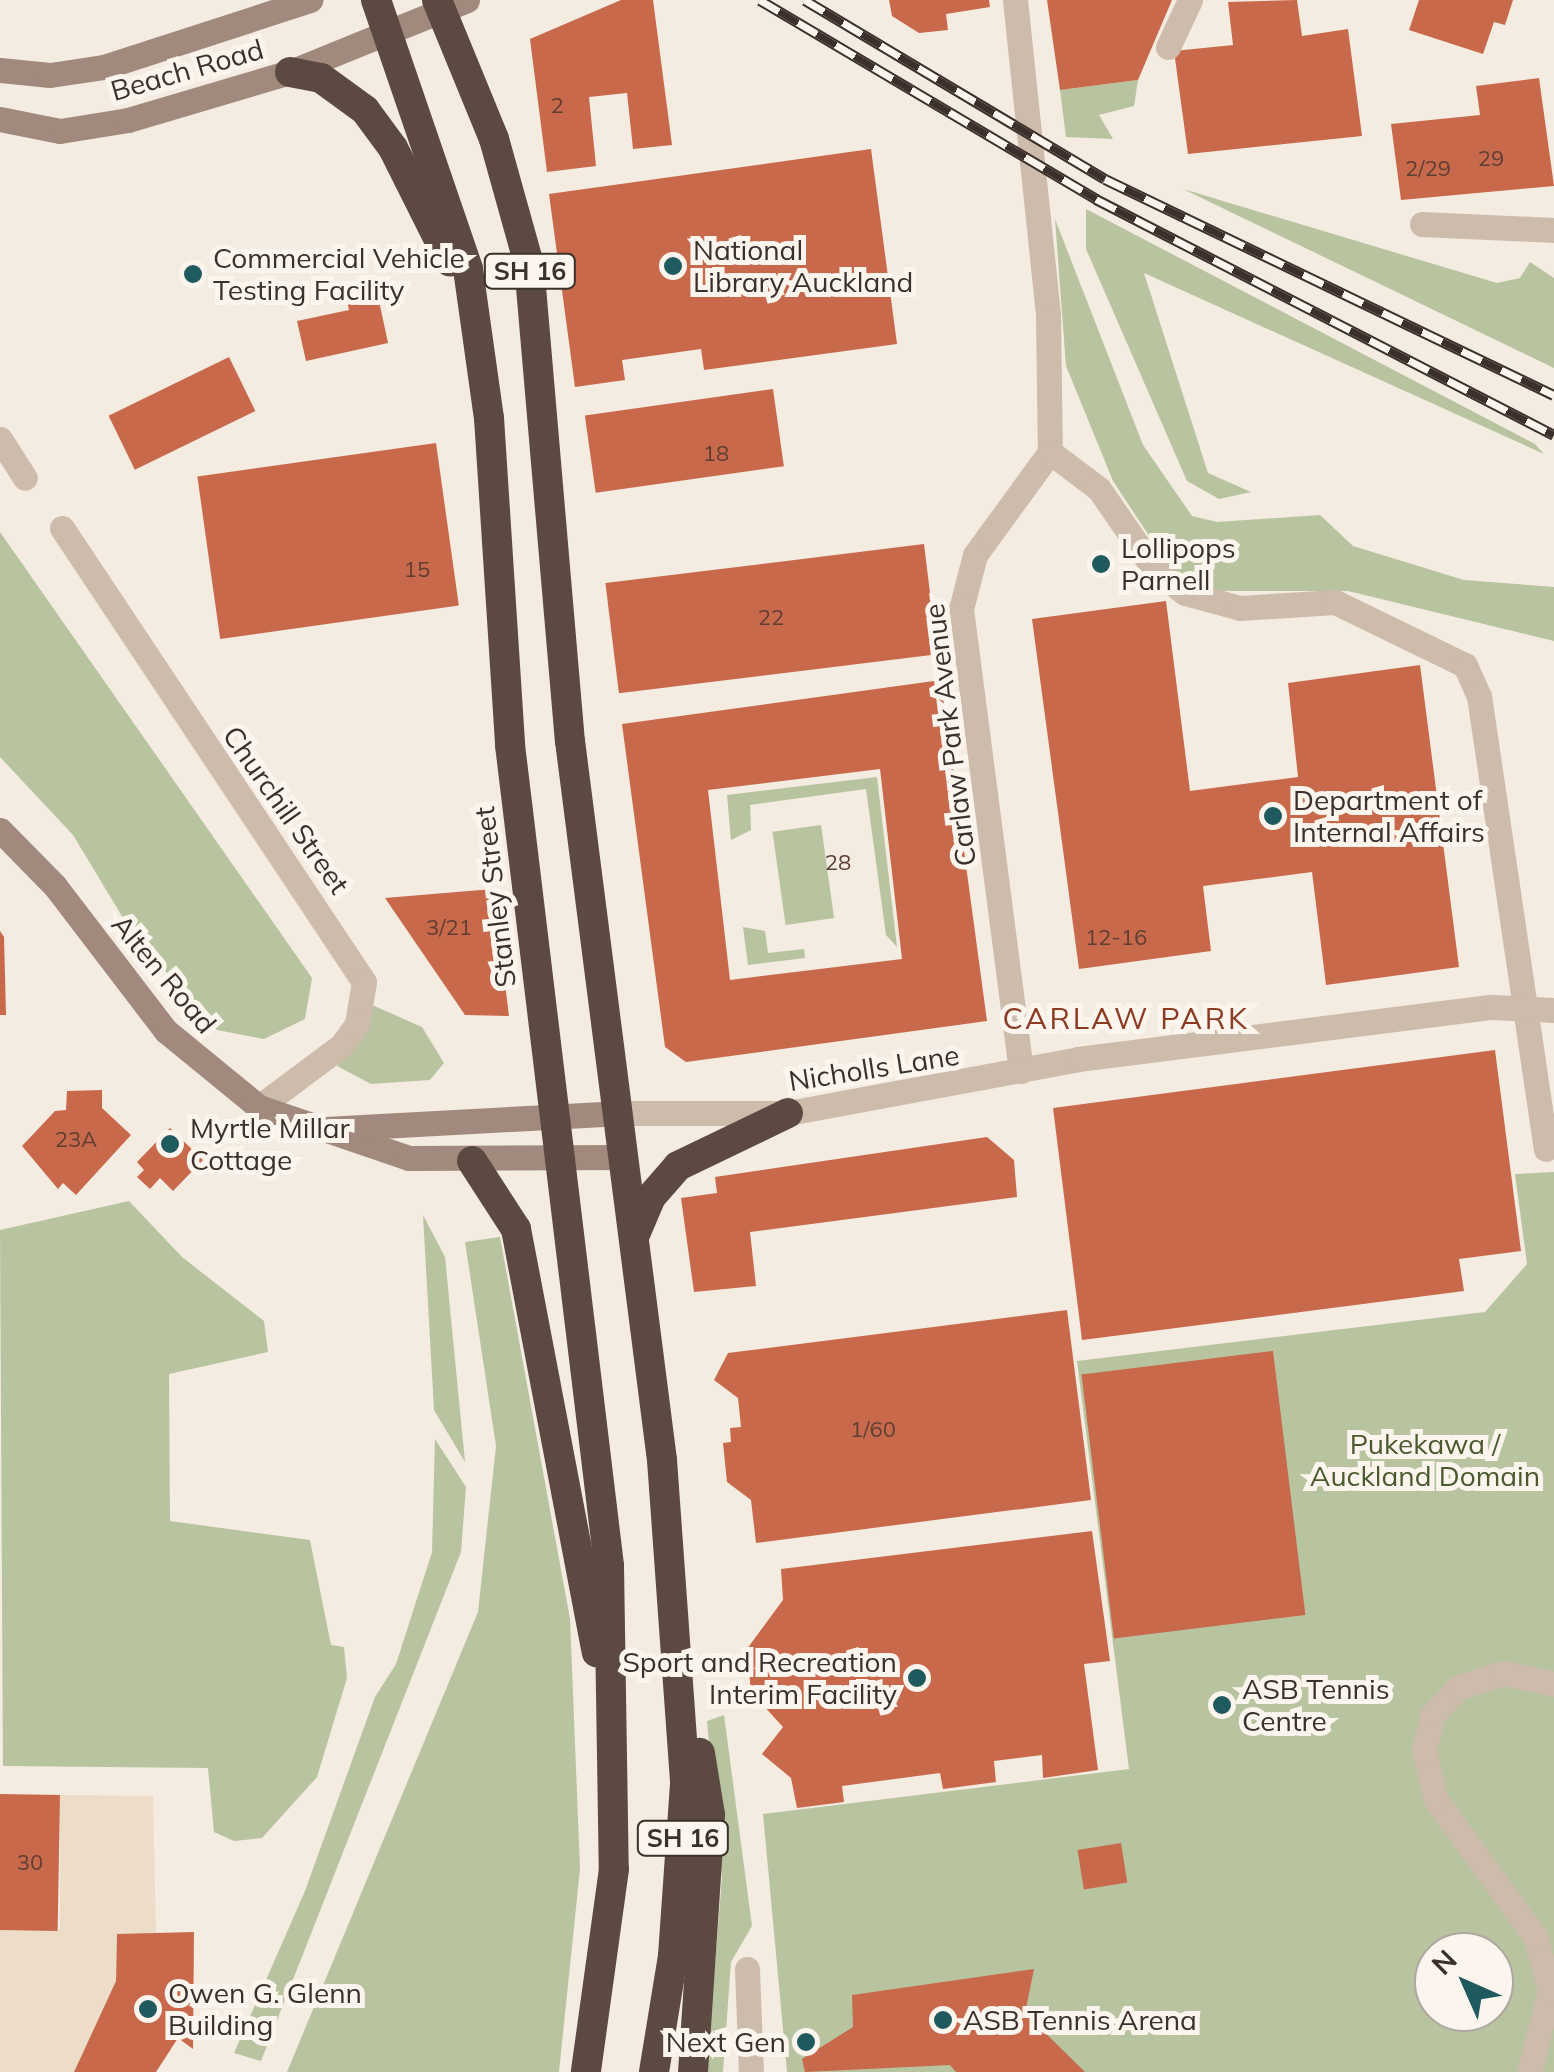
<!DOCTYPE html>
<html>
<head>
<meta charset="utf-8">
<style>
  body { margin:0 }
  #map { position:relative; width:1554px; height:2072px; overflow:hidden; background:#f4ebe1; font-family:Mulish,sans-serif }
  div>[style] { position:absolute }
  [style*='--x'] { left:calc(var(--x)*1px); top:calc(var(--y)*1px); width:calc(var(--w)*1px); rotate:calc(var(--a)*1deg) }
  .green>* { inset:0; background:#b8c4a0; transform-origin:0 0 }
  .plaza>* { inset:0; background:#ecdcc8 }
  .building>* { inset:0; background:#c8694b; transform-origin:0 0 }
  .street>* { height:25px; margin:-12.5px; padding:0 12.5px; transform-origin:12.5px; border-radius:12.5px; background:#cdbbac }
  .secondary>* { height:25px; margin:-12.5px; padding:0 12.5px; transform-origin:12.5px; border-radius:12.5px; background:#a18a7d }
  .highway>* { height:30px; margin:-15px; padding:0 15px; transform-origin:15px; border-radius:15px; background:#5c4a42 }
  .rail>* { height:11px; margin-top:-5.5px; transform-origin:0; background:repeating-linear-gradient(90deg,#fbf5ee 0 22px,#3b302b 0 44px); box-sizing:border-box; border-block:2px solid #3b302b }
  .dots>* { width:28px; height:28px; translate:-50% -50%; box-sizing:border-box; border:5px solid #fbf5ee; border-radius:50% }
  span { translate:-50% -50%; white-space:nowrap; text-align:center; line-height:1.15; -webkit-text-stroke:10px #fbf5ee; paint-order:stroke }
  .number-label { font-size:22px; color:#5e3e33 }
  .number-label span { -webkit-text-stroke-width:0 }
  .shield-label span { padding:2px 8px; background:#fbf5ee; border:2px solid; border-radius:8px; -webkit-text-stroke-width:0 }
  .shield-label { font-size:25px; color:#3b302b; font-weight:700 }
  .street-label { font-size:28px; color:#3b302b }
  .poi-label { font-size:28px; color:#3b302b }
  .left { translate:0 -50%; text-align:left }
  .right { translate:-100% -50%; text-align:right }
  .park-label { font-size:28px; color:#4a5a2e }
  .neighbourhood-label { font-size:30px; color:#8c3b22; letter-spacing:2.5px }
  .north { position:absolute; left:1414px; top:1932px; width:100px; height:100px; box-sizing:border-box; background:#fbf5ee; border:2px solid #aea6a0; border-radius:50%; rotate:315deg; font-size:28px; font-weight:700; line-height:40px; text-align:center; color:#3b302b }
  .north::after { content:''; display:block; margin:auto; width:35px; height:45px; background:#1f5a5e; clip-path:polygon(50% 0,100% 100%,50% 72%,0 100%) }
</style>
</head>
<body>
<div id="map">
  <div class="green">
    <div style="clip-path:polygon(1138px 80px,1134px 106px,1099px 115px,1113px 139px,1066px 137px,1060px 90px)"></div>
    <div style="clip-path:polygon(1183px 189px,1497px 283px,1520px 278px,1530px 262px,1554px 278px,1554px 368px)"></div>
    <div style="clip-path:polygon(1086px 209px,1535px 444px,1544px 454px,1144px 273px,1208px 473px,1251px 492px,1219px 499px,1187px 481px,1086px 249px)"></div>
    <div style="clip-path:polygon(1055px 219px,1143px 445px,1192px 516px,1217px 522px,1320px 515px,1353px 546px,1464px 580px,1554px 587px,1554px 641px,1348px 591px,1207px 591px,1175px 575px,1113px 481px,1066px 366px)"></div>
    <div style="clip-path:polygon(0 532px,312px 978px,305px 1019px,264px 1039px,217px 1030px,134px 936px,73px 835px,0 757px)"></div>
    <div style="clip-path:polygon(877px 777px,897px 947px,886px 935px,866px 789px,750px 805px,751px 830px,731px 840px,727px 795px)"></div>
    <div style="left:821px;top:825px;width:94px;height:49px;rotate:82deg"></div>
    <div style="clip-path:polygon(743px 927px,765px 931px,768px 953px,804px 949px,805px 958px,748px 965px)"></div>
    <div style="clip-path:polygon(372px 1005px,422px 1027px,444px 1063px,430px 1080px,371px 1084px,337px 1066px)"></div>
    <div style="clip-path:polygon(evenodd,1554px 1172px,1554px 2072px,787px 2072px,763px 1814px,1129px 1769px,1077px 1361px,1485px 1312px,1527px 1264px,1515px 1174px,1554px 1172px,1434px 1952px,1494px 1952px,1494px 2012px,1434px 2012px,1434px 1952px)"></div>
    <div style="clip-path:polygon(129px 1201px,182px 1257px,264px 1321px,268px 1352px,169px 1374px,170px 1521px,310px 1540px,331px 1645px,344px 1647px,347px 1678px,317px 1777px,262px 1838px,234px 1841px,214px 1832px,208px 1768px,3px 1766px,0 1230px)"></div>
    <div style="clip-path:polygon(423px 1215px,445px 1257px,465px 1462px,434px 1410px)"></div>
    <div style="clip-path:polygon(500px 1237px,570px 1619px,580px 1869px,559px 2072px,287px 2072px,478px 1612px,496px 1446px,465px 1242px)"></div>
    <div style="clip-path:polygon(435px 1439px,466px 1487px,461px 1552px,261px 2061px,234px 2053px,305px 1891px,375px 1697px,396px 1664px,432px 1552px)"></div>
    <div style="clip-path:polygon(724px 1715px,752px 1926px,731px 1962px,723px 2072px,706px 2072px,722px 1878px,707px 1721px)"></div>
  </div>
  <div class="plaza">
    <div style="clip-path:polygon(60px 1795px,153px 1796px,156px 1934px,117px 1935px,116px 1981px,74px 2072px,0 2072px,0 1930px,60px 1930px)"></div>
  </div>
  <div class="building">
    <div style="clip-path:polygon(621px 0,653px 0,672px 145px,633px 149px,627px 93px,589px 97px,596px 166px,547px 172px,530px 39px)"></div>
    <div style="clip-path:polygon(889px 0,989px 0,990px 7px,946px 14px,948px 30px,919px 33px,892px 16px)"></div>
    <div style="clip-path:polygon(1047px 0,1172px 0,1138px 80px,1060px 90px)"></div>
    <div style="clip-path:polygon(1297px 0,1302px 36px,1348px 29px,1362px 136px,1188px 154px,1174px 51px,1233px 45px,1228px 2px)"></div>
    <div style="clip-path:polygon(1419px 0,1513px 0,1505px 25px,1494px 22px,1483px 54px,1409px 30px)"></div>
    <div style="clip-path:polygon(1539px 78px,1554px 186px,1401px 200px,1391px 124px,1480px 115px,1476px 86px)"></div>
    <div style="clip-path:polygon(871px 149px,897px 344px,704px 370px,701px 349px,622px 360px,625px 380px,575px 387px,549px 194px)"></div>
    <div style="clip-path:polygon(375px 282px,388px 343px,306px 361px,297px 321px,349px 310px,344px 288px)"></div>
    <div style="left:229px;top:357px;width:60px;height:134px;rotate:64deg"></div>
    <div style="left:773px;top:389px;width:78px;height:190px;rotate:82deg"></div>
    <div style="left:436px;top:443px;width:164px;height:241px;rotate:82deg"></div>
    <div style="left:924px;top:544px;width:111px;height:321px;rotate:83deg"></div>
    <div style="clip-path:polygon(1166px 601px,1190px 791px,1298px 777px,1288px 683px,1420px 665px,1459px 967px,1326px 985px,1312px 872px,1203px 886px,1211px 951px,1079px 969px,1032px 619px)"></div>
    <div style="clip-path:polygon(evenodd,941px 680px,987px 1021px,686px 1062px,665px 1047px,622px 724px,941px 680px,880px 769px,902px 959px,730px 980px,708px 790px,880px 769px)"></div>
    <div style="clip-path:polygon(493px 889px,509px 1016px,465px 1015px,385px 898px)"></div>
    <div style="clip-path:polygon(0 931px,4px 937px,6px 1015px,0 1015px)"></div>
    <div style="clip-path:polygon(1495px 1050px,1521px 1251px,1459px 1259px,1464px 1291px,1082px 1340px,1053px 1108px)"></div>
    <div style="clip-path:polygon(102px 1090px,102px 1108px,131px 1135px,76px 1195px,63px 1183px,58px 1189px,22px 1146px,55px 1111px,66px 1110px,67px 1091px)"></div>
    <div style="clip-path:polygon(170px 1128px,203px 1160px,173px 1191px,160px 1178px,150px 1189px,137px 1177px,144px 1170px,137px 1162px)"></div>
    <div style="clip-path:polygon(987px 1137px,1014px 1160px,1017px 1197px,750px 1232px,756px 1286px,694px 1292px,681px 1198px,717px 1193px,715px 1177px)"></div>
    <div style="clip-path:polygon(1067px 1310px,1091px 1500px,756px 1543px,751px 1500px,727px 1482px,723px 1443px,731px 1442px,730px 1428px,741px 1427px,738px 1398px,714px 1380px,728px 1353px)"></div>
    <div style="left:1273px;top:1351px;width:266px;height:193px;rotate:83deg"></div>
    <div style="clip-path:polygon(1092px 1531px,1110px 1661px,1084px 1664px,1098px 1770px,1043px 1778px,1042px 1755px,994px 1761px,996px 1782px,943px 1789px,940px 1773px,842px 1786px,844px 1802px,797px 1808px,791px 1778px,762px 1754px,783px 1727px,751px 1692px,747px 1649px,783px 1600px,781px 1569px)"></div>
    <div style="left:0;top:1794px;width:60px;height:136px;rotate:1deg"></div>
    <div style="left:1121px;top:1843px;width:40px;height:44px;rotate:81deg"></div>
    <div style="clip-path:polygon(194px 1932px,193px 2049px,178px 2038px,156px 2072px,74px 2072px,116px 1981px,117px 1934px)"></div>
    <div style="clip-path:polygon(1034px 1969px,1025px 2013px,1085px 2072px,956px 2072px,950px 2065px,805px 2072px,802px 2059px,853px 2027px,852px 1995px)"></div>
  </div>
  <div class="street">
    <div style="--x:1015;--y:0;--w:318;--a:84"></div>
    <div style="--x:1048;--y:316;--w:136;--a:89.2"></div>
    <div style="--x:1050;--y:452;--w:127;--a:126.1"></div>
    <div style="--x:975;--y:555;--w:56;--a:104.5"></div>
    <div style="--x:961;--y:609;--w:466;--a:82.6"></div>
    <div style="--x:1168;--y:47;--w:52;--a:-64.9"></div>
    <div style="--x:1422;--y:224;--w:132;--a:2.6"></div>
    <div style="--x:0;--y:439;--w:46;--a:57.3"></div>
    <div style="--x:1050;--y:452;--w:61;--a:37.1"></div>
    <div style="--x:1099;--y:489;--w:97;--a:55.5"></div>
    <div style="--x:1154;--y:569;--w:39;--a:38"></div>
    <div style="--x:1185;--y:593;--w:57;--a:15.3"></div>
    <div style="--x:1240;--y:608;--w:95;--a:-3.6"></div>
    <div style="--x:1335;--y:602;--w:144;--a:25.9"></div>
    <div style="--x:1465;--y:665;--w:34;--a:66"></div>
    <div style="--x:1479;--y:696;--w:458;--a:81.6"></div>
    <div style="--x:62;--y:528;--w:545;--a:56.37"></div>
    <div style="--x:364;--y:982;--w:43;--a:99.5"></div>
    <div style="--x:357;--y:1024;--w:26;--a:126"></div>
    <div style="--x:342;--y:1045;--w:104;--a:143.2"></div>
    <div style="--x:617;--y:1113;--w:171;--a:0"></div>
    <div style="--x:788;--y:1113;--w:295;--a:-10.5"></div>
    <div style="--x:1078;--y:1059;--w:417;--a:-7.2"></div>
    <div style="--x:1492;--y:1007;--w:62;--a:2.8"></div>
    <div style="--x:747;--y:1969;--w:103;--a:87.8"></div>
    <div style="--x:1529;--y:2072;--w:84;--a:-75.5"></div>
    <div style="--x:1550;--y:1991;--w:55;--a:-104.8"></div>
    <div style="--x:1536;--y:1938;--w:170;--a:-125.9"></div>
    <div style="--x:1436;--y:1800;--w:50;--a:-103.8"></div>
    <div style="--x:1424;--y:1751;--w:37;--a:-77"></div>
    <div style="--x:1432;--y:1715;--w:39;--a:-46"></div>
    <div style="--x:1459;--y:1687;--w:47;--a:-17.3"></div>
    <div style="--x:1504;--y:1673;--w:51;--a:12.4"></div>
  </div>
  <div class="secondary">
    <div style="--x:0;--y:70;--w:50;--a:5.7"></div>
    <div style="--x:50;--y:75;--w:55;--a:-8.4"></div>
    <div style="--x:104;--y:67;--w:217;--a:-18"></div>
    <div style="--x:0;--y:119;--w:61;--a:11.3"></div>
    <div style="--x:60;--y:131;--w:69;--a:-9.2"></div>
    <div style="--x:128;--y:120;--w:169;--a:-16.5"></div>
    <div style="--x:290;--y:72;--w:191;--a:-22.1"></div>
    <div style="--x:0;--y:830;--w:78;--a:45.5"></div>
    <div style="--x:55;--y:886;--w:183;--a:52.6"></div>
    <div style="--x:166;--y:1031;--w:120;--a:39.3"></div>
    <div style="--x:259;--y:1107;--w:158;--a:18.8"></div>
    <div style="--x:409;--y:1158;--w:214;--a:-0.3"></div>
    <div style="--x:325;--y:1129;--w:292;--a:-3.1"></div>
  </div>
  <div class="highway">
    <div style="--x:376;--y:0;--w:284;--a:71.1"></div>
    <div style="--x:468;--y:269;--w:150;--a:82"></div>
    <div style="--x:489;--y:418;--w:328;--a:86.3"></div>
    <div style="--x:510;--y:745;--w:827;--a:83.12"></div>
    <div style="--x:609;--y:1566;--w:303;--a:89.1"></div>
    <div style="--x:614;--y:1869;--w:205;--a:97.9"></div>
    <div style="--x:437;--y:0;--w:150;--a:67.7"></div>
    <div style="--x:494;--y:139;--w:130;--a:74.4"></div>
    <div style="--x:529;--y:264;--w:479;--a:85.1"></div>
    <div style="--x:570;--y:741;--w:725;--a:82.71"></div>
    <div style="--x:662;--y:1460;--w:325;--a:85.9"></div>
    <div style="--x:685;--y:1784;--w:172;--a:94"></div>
    <div style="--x:673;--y:1956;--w:118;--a:99.3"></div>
    <div style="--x:290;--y:72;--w:32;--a:11"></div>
    <div style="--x:321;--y:78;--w:54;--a:36"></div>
    <div style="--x:365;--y:110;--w:47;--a:53.6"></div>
    <div style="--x:393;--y:148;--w:127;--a:63.4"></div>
    <div style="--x:472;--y:1161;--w:81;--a:57.1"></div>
    <div style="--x:516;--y:1229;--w:431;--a:79.2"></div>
    <div style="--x:634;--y:1237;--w:43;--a:-67"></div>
    <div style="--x:651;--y:1197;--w:41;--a:-48.9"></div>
    <div style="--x:678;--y:1166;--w:122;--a:-25.7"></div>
    <div style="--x:693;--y:2072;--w:258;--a:-86.2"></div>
    <div style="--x:710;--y:1815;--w:63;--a:-99.2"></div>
  </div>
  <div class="rail">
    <div style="--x:760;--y:0;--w:391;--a:30.6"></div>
    <div style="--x:1096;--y:199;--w:515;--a:27.26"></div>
    <div style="--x:805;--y:0;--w:349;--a:30.8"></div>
    <div style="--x:1105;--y:179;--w:498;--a:25.7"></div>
  </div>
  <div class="dots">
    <div style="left:673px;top:266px;background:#1f5a5e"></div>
    <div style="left:193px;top:274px;background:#1f5a5e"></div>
    <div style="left:1101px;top:564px;background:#1f5a5e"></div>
    <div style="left:1273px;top:816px;background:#1f5a5e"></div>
    <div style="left:170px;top:1144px;background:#1f5a5e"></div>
    <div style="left:917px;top:1678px;background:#1f5a5e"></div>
    <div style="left:1222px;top:1705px;background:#1f5a5e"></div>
    <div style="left:148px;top:2009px;background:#1f5a5e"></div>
    <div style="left:943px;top:2020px;background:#1f5a5e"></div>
    <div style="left:806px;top:2042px;background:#1f5a5e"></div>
  </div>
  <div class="number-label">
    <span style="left:557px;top:106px">2</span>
    <span style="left:1491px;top:159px">29</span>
    <span style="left:1428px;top:169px">2/29</span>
    <span style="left:716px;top:454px">18</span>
    <span style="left:417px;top:570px">15</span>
    <span style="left:771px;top:618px">22</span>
    <span style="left:838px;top:863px">28</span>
    <span style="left:449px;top:928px">3/21</span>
    <span style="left:1116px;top:938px">12-16</span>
    <span style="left:76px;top:1140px">23A</span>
    <span style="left:873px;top:1430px">1/60</span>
    <span style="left:30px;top:1863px">30</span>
  </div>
  <div class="shield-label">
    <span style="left:530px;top:271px">SH 16</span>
    <span style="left:683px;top:1838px">SH 16</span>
  </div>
  <div class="street-label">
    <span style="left:187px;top:70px;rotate:-16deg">Beach Road</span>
    <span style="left:950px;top:735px;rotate:-97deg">Carlaw Park Avenue</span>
    <span style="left:286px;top:810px;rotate:55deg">Churchill Street</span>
    <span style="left:495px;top:897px;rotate:-97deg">Stanley Street</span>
    <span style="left:164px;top:974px;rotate:50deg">Alten Road</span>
    <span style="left:874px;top:1068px;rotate:-9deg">Nicholls Lane</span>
  </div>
  <div class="poi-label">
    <span class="left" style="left:693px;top:266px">National<br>Library Auckland</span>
    <span class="left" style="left:213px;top:274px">Commercial Vehicle<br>Testing Facility</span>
    <span class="left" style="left:1121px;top:564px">Lollipops<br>Parnell</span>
    <span class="left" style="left:1293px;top:816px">Department of<br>Internal Affairs</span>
    <span class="left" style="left:190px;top:1144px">Myrtle Millar<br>Cottage</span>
    <span class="right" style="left:897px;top:1678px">Sport and Recreation<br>Interim Facility</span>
    <span class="left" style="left:1242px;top:1705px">ASB Tennis<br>Centre</span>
    <span class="left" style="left:168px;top:2009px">Owen G. Glenn<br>Building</span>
    <span class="left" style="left:963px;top:2020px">ASB Tennis Arena</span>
    <span class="right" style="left:786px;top:2042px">Next Gen</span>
  </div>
  <div class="park-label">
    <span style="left:1425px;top:1460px">Pukekawa /<br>Auckland Domain</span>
  </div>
  <div class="neighbourhood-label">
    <span style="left:1126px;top:1018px">CARLAW PARK</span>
  </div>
  <div class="north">N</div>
</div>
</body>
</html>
